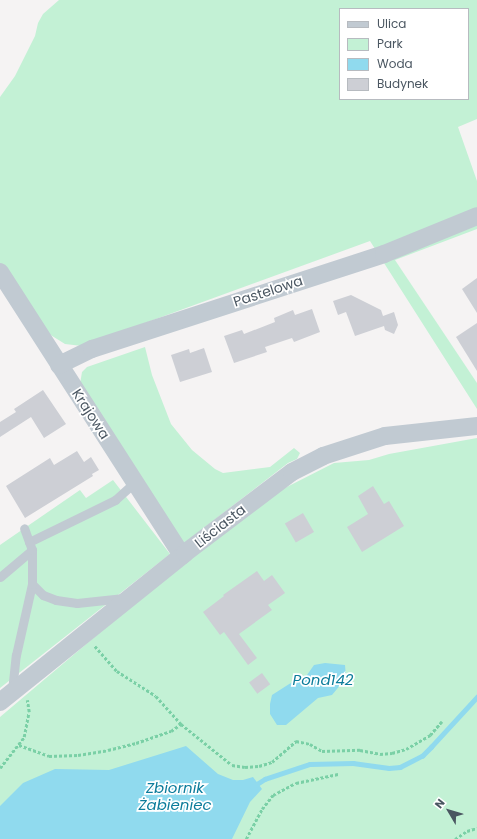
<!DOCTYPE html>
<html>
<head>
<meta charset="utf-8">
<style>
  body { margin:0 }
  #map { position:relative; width:477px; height:839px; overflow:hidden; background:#f5f3f3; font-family:Poppins,sans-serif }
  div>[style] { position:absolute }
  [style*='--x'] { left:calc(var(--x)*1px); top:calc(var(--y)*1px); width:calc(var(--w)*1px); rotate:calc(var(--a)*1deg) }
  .green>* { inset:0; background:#c3f1d5 }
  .water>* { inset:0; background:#90daee }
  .stream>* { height:4.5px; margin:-2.25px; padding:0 2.25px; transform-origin:2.25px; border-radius:2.25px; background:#90daee }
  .building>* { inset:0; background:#cdcfd5; transform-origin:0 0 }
  .path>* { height:2.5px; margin-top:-1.25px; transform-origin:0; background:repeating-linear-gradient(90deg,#7ad0a6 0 3px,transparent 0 5px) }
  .lane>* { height:9px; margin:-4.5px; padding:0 4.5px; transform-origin:4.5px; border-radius:4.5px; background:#c1cad2 }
  .street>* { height:18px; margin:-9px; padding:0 9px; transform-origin:9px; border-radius:9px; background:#c1cad2 }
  span { translate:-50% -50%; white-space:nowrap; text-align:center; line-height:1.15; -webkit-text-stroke:3.5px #fff; paint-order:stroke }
  .street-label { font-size:14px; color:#4a5661 }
  .water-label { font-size:15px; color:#0c7c9b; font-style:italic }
  .legend { position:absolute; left:339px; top:8px; width:130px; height:92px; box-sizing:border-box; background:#fff; border:1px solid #b7bbc0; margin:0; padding:5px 7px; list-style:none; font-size:12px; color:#4a5661 }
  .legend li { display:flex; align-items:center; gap:8px; height:20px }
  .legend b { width:20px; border:1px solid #b7bbc0 }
  .north { position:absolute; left:429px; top:791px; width:40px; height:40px; -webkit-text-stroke:3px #fff; paint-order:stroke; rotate:308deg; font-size:11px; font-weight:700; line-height:16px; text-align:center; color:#4a5661 }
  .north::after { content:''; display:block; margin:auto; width:14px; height:18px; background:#4a5661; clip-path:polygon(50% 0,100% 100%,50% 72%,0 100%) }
</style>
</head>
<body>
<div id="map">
  <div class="green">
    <div style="clip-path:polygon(evenodd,59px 0,477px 0,477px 119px,458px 127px,477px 181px,477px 229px,395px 260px,477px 383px,477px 409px,370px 241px,82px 346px,65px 344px,49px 334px,0 265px,0 97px,15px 76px,35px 36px,38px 23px,43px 14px,59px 0,340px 9px,468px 9px,468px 99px,340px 99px,340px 9px)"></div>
    <div style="clip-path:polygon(145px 347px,152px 375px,171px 424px,192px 450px,215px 469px,223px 473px,270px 467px,294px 448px,300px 453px,297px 459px,288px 463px,183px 544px,80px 384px,82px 372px,87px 367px)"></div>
    <div style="clip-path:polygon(477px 438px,477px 839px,0 839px,0 717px,188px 558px,277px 492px,334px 463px,369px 460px,389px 454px)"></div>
    <div style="clip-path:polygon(113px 480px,170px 554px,0 688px,0 545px,80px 490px,86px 498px)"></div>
  </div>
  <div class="water">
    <div style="clip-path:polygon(325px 663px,345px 665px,346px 678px,332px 695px,318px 698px,286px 725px,277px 725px,270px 714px,270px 704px,272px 695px,297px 679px,307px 675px,314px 665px)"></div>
    <div style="clip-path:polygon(186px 746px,218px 774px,233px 780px,243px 780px,253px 777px,262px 789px,250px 802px,232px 839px,0 839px,0 806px,23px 783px,55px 769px,109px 770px)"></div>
  </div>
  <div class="stream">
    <div style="--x:252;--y:787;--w:15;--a:-32"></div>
    <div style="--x:265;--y:779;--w:47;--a:-18.4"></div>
    <div style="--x:310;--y:764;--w:43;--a:-1.3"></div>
    <div style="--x:353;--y:763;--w:36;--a:8"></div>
    <div style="--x:389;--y:768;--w:11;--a:-5"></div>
    <div style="--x:400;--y:767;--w:25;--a:-27"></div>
    <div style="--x:422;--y:756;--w:13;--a:-45"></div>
    <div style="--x:431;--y:747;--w:68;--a:-47.4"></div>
  </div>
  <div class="building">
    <div style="clip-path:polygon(477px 278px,477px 313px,462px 289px)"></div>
    <div style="clip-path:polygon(351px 295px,381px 310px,383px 316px,394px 312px,398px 325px,394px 334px,385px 330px,384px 326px,355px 336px,346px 312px,338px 315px,333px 301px)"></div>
    <div style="clip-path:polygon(312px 309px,320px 332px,294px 342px,292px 338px,265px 347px,267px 352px,234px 363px,224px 336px,242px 330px,244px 334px,275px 322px,274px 318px,293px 310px,295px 315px)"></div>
    <div style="clip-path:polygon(477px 323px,477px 371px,456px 337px)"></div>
    <div style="clip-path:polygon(204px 348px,212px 372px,180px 382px,171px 355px,189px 349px,190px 353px)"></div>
    <div style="clip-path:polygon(43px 390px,66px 424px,44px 438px,31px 417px,0 437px,0 422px,16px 412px,14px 409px)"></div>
    <div style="clip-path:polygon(77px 451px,84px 462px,91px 457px,99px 470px,92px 474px,93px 476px,25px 518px,6px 486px,50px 458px,54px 465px)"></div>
    <div style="clip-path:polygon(373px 486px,384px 504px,389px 501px,404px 526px,362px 552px,347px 527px,368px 514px,358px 496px)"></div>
    <div style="left:303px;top:513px;width:22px;height:21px;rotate:60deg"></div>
    <div style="clip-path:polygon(257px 571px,264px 581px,272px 575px,285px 593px,268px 605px,272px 610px,239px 634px,257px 658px,248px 665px,224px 632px,220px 635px,203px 612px,224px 596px,223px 595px)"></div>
    <div style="left:262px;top:673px;width:14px;height:16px;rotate:54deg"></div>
  </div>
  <div class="path">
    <div style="--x:95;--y:646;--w:33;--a:49"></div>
    <div style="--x:117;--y:671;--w:46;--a:32.7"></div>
    <div style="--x:156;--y:696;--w:38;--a:48"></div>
    <div style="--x:19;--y:745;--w:32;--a:20"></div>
    <div style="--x:49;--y:756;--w:29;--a:-2"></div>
    <div style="--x:78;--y:755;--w:30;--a:-9"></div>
    <div style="--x:108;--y:750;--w:29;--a:-14"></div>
    <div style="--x:136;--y:743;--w:37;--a:-19"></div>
    <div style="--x:171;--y:731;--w:12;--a:-35"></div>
    <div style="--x:181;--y:724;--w:65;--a:38.8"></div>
    <div style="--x:232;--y:765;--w:13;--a:9"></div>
    <div style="--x:245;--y:767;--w:14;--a:-4"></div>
    <div style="--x:259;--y:766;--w:14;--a:-17"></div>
    <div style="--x:272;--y:762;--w:32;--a:-41"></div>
    <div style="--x:296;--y:741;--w:14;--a:12"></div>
    <div style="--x:310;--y:744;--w:14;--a:30"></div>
    <div style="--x:322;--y:751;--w:38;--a:-2"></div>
    <div style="--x:360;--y:750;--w:20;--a:11"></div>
    <div style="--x:380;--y:754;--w:12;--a:-5"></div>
    <div style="--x:392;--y:753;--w:15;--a:-16"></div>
    <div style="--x:406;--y:749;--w:28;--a:-30"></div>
    <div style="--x:430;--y:735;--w:18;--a:-49"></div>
    <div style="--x:0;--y:768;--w:39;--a:-52"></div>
    <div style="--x:24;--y:737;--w:25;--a:-79"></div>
    <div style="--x:29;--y:712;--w:12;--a:-99"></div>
    <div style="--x:246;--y:839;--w:34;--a:-62"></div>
    <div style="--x:262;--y:809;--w:18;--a:-52"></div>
    <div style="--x:273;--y:795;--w:26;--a:-28"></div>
    <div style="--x:296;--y:783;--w:43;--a:-12.1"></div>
    <div style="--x:455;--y:839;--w:14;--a:-34"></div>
    <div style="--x:467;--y:831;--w:10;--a:-17"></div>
  </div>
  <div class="lane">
    <div style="--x:29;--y:542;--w:96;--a:-26"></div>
    <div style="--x:115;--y:500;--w:27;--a:-42"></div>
    <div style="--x:0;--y:577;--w:42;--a:-40.2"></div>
    <div style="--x:32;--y:584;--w:16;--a:45"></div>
    <div style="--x:43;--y:595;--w:14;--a:21"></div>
    <div style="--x:56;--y:600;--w:21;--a:8"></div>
    <div style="--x:77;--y:603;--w:47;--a:-6.1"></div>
    <div style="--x:12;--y:691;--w:36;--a:-84"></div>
    <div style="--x:16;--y:655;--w:73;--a:-77.3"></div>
    <div style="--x:32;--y:584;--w:34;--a:-90"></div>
    <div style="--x:32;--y:550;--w:23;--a:-110"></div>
  </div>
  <div class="street">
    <div style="--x:0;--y:272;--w:337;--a:57.3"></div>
    <div style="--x:59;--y:365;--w:37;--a:-26"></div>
    <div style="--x:92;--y:349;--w:307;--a:-18"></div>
    <div style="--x:384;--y:254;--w:100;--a:-22.2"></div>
    <div style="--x:0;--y:702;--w:238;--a:-38.8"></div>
    <div style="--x:185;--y:553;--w:134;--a:-37.1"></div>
    <div style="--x:292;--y:472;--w:35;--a:-27"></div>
    <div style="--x:323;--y:456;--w:65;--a:-17.9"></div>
    <div style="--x:385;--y:436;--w:93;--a:-6.2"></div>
  </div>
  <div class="street-label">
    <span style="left:268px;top:291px;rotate:-18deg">Pastelowa</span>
    <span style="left:91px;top:414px;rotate:57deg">Krajowa</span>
    <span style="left:220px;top:526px;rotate:-38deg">Liściasta</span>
  </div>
  <div class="water-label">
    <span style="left:323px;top:680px">Pond142</span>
    <span style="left:175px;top:796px">Zbiornik<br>Żabieniec</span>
  </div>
  <ul class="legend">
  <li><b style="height:5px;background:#c1cad2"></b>Ulica</li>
  <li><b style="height:11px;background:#c3f1d5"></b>Park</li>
  <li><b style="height:11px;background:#90daee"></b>Woda</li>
  <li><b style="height:11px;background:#cdcfd5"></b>Budynek</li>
  </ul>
  <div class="north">N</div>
</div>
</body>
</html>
